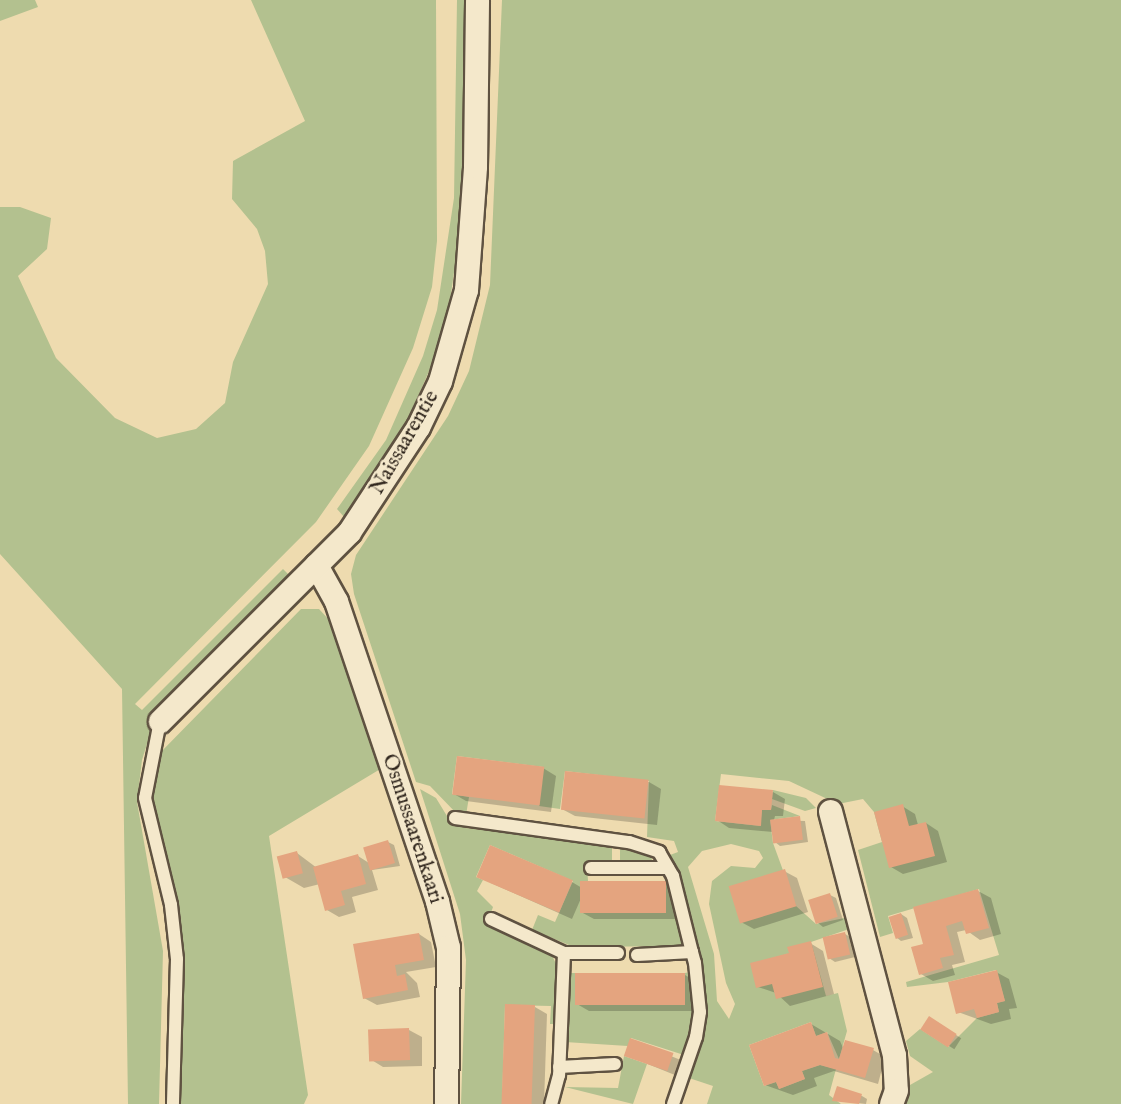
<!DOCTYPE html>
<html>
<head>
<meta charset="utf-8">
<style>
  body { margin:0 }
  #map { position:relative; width:1121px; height:1104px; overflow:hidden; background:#eedbaf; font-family:"IM FELL English",serif }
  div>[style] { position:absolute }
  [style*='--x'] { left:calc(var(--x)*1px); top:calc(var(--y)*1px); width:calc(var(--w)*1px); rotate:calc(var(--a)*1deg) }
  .green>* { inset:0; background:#b3c18f }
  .shadow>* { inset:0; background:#0003; transform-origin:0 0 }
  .building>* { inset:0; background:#e4a47f; transform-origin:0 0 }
  .roads { filter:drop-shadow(2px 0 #5f5241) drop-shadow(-2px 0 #5f5241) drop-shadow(0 2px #5f5241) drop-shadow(0 -2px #5f5241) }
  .service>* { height:12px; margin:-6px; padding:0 6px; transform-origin:6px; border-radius:6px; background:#f4e8cb }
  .minor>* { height:23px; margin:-11.5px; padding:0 11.5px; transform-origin:11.5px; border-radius:11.5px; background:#f4e8cb }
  span { translate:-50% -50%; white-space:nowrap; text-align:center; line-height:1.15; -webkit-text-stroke:5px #f4e8cb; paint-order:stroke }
  .street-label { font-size:21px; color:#2f251c }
</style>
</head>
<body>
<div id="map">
  <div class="green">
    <div style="clip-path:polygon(0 0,35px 0,38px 7px,0 21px)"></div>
    <div style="clip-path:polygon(251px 0,436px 0,437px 241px,432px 287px,413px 348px,369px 446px,316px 522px,135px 704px,142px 710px,283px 569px,291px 577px,153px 725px,142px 760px,137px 802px,163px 951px,159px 1104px,128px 1104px,122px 689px,0 554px,0 207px,20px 207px,51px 218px,47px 249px,18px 276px,56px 358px,115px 418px,157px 438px,196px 429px,225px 403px,233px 362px,268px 284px,265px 251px,257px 229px,232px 199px,233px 161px,305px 121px)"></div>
    <div style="clip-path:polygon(457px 0,469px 0,464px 202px,448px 315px,433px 362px,396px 447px,345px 518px,337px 509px,386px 440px,423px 356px,437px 310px,454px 198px)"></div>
    <div style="clip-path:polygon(evenodd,502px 0,1121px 0,1121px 1104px,906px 1104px,910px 1085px,933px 1072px,910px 1056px,906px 1041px,920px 1029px,948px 1047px,977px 1018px,999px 1012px,997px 1003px,1005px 1001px,996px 970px,948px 982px,907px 987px,906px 982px,999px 955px,979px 889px,888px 916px,893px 933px,880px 937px,858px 850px,882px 842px,874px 812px,863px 799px,838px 804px,789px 781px,721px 774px,715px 821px,760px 826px,762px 810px,771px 810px,772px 805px,800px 816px,770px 820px,773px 843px,796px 906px,816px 924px,849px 917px,852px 928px,811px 942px,826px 996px,838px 993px,847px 1031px,839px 1059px,827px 1032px,816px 1036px,811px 1022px,749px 1045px,764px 1086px,776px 1082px,779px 1089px,805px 1079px,802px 1071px,820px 1065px,836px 1069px,829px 1095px,841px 1104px,707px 1104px,713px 1086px,689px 1078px,701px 1042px,702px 969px,670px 855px,678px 852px,674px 841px,647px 837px,649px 781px,565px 771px,560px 809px,539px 806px,543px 767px,457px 756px,452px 794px,469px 797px,466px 815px,458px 815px,430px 786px,416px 782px,354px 594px,351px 574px,356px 555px,448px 416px,469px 371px,490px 285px,502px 0,731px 844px,759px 851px,763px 858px,755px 868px,731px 866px,712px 881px,709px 904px,726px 983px,735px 1004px,729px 1019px,717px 1001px,714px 954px,688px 867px,702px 851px,731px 844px)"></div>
    <div style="clip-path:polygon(301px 609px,319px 609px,332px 623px,382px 768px,269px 836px,308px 1095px,304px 1104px,177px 1104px,182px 957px,148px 797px,157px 756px)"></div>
    <div style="clip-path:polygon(420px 789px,436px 798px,450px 821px,466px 828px,612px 844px,612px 863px,587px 864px,588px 881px,580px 881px,580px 913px,666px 913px,666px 881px,669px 884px,682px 946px,574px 947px,532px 930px,538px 915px,555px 922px,573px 881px,490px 845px,476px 877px,483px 880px,477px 891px,493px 907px,488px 921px,549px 949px,557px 966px,554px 1024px,550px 1024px,551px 1006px,505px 1005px,502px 1104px,461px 1104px,466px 960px,460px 914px)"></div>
    <div style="clip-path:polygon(773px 790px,806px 798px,816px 808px,805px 811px,772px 799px)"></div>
    <div style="clip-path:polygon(620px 845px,651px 854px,652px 861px,620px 865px)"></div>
    <div style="clip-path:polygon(690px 972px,694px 1018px,684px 1055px,631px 1038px,628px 1046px,565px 1042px,566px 973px,575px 973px,575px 1004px,685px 1004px,685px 973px)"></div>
    <div style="clip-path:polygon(624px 1056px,647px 1064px,633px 1104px,565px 1087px,618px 1088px)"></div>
  </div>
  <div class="shadow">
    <div style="clip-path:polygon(543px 768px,556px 776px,551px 812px,466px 801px,454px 794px)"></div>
    <div style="clip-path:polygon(566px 773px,649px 782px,661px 789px,657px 825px,575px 816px,562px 809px)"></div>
    <div style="clip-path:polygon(773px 792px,785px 799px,783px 816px,775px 816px,774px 820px,805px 821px,808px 842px,780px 846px,775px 842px,773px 832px,729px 828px,717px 820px)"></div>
    <div style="clip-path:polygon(902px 806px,915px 814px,918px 825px,926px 823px,938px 831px,947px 862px,903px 874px,891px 867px)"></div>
    <div style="clip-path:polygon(388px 842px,394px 845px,400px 866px,372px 870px,378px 890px,352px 897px,356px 912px,339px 917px,327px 910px,320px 884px,304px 888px,285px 877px,297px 853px,317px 868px,358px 856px,369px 863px)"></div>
    <div style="clip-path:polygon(784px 871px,797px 878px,808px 912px,754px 929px,741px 922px)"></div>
    <div style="clip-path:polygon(572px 882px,582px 888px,666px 883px,678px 890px,678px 919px,594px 919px,581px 912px,582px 896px,572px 919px,491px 883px)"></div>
    <div style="clip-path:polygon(978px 891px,991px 898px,1001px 934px,980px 940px,966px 930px,957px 932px,965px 962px,952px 965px,955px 975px,933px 981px,921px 974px,926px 945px)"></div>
    <div style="clip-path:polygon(830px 895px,836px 898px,843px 920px,823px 927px,818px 923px)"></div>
    <div style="clip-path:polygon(901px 914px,907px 918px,913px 938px,901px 941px,896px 937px)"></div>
    <div style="clip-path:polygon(419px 934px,431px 942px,436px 967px,406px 972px,417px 983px,420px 997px,377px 1005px,364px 998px)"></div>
    <div style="clip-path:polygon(845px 934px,850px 937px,855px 957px,835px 962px,829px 958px)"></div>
    <div style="clip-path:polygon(810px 943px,823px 951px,834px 994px,790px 1006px,776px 993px,758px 987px,791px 955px)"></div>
    <div style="clip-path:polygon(996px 972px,1009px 979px,1017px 1008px,1009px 1009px,1011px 1019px,991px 1024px,958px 1012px)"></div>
    <div style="clip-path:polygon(685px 975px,697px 982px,697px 1011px,589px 1011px,577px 1004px)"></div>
    <div style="clip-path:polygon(535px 1007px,547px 1014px,544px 1104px,503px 1104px)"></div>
    <div style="left:929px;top:1018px;width:38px;height:13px;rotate:32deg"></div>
    <div style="clip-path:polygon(811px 1024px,840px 1041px,844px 1050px,873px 1050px,885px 1057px,878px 1084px,834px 1071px,814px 1078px,817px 1086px,793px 1095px,765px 1085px)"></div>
    <div style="clip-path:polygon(409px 1030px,422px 1037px,422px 1066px,383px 1067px,370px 1059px)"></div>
    <div style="left:631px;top:1040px;width:67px;height:16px;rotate:22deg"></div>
    <div style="clip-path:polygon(838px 1088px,862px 1096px,867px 1099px,866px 1104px,834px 1100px)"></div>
  </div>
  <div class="building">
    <div style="left:457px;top:756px;width:88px;height:39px;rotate:7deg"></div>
    <div style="left:565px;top:771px;width:84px;height:39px;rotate:6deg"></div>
    <div style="clip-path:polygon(719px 785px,773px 790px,771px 810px,762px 810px,761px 826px,715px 821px)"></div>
    <div style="clip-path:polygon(903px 804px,909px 826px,926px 822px,935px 856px,889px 868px,874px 812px)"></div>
    <div style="left:800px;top:816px;width:24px;height:30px;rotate:83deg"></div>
    <div style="left:388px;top:840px;width:24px;height:26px;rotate:73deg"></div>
    <div style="left:490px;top:845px;width:90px;height:35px;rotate:23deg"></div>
    <div style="left:297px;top:851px;width:23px;height:21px;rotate:75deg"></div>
    <div style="clip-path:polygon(358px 854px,366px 884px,341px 891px,345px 905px,325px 911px,313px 867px)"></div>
    <div style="left:785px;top:869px;width:39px;height:59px;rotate:73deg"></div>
    <div style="left:580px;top:881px;width:86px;height:32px"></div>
    <div style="clip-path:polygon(978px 889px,989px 928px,966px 934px,962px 921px,946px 926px,954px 955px,940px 958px,943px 968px,919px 975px,911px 947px,923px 944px,913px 907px)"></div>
    <div style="left:830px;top:893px;width:25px;height:23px;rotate:72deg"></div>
    <div style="left:901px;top:913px;width:23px;height:13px;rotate:72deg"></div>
    <div style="left:845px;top:932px;width:23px;height:23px;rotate:77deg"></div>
    <div style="clip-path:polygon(419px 933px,424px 960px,395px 965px,397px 976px,405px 974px,408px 990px,363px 999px,353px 944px)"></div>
    <div style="clip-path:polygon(811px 941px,823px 987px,776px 999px,772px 984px,756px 988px,750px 963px,789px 953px,787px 947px)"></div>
    <div style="clip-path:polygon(997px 970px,1005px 1001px,997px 1003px,999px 1012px,977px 1018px,974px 1009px,956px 1014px,948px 982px)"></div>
    <div style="left:575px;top:973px;width:110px;height:32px"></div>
    <div style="left:505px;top:1004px;width:30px;height:100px;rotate:2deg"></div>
    <div style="left:929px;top:1016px;width:33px;height:16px;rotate:33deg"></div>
    <div style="clip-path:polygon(811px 1022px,816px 1036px,827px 1032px,835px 1058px,839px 1059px,845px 1040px,874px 1048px,865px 1078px,820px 1065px,802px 1071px,805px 1079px,779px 1089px,776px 1082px,764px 1086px,749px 1045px)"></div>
    <div style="left:409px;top:1028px;width:32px;height:41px;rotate:88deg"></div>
    <div style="left:630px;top:1038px;width:46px;height:19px;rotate:19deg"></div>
    <div style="clip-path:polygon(837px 1086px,862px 1094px,859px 1104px,832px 1101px)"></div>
  </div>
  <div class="roads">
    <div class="service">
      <div style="--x:160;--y:721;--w:78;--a:101"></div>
      <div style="--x:145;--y:798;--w:110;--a:76.3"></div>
      <div style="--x:171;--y:905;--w:54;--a:83.7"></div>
      <div style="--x:177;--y:959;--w:145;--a:91.6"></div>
      <div style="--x:455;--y:818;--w:176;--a:7.9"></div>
      <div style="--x:629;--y:842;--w:32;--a:18"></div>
      <div style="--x:659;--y:852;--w:28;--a:60"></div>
      <div style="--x:673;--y:876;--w:78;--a:76"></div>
      <div style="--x:591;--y:868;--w:77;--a:0"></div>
      <div style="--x:491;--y:919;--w:81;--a:25"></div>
      <div style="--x:564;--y:953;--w:122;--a:92.3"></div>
      <div style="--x:559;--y:1075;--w:30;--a:105"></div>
      <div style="--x:564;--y:953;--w:54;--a:0"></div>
      <div style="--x:637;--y:955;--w:55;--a:-3.1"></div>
      <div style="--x:692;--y:952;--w:11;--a:75"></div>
      <div style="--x:695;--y:963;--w:49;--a:84.2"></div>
      <div style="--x:700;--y:1012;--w:25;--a:99"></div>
      <div style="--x:696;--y:1037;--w:71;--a:108.9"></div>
      <div style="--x:559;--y:1067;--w:56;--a:-3.1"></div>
    </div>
    <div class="minor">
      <div style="--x:316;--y:565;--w:41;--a:60.9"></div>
      <div style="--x:336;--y:601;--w:317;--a:71.4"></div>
      <div style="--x:437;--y:901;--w:47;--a:76.6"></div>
      <div style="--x:448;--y:947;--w:157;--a:90.7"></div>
      <div style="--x:160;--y:721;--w:267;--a:-45"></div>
      <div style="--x:349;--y:532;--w:126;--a:-56.7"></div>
      <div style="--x:418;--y:427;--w:51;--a:-64.4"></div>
      <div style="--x:440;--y:381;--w:95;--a:-74.1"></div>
      <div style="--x:466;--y:290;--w:124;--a:-85.8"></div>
      <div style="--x:475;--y:166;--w:166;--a:-89.3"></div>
      <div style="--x:830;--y:811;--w:252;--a:75.3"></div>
      <div style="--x:894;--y:1055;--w:35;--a:87"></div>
      <div style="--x:896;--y:1090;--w:15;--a:110"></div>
    </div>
  </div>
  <div class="street-label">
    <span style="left:405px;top:443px;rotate:-60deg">Naissaarentie</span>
    <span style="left:412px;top:829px;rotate:72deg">Osmussaarenkaari</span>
  </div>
</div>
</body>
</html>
